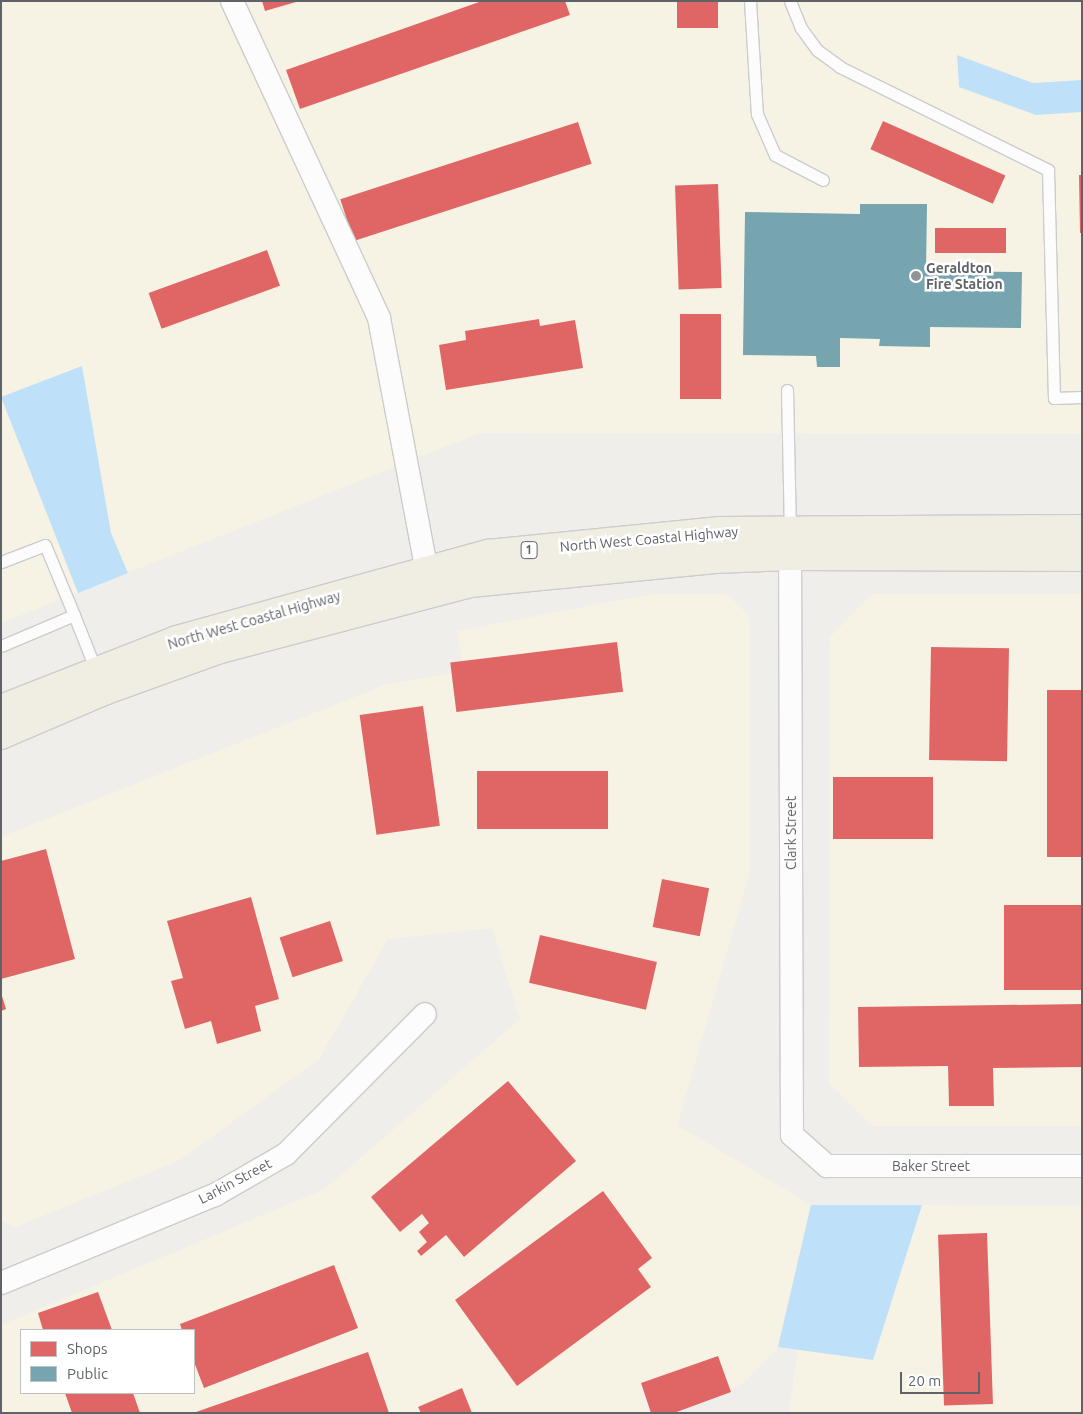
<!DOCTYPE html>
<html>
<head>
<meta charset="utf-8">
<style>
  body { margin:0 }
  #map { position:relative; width:1083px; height:1414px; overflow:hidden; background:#efeeea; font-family:Ubuntu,sans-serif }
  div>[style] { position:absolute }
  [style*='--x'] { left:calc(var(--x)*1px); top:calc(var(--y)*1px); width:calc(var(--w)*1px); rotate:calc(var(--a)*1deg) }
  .commercial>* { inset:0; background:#f7f3e4 }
  .water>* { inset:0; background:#bfe0f9 }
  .shops>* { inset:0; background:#e06666; transform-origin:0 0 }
  .public>* { inset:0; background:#76a5af }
  .roads { filter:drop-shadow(1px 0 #cbcccc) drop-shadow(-1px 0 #cbcccc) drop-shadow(0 1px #cbcccc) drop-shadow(0 -1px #cbcccc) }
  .lane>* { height:11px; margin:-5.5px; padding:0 5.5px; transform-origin:5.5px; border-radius:5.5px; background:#fdfcfc }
  .street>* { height:22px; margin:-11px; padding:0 11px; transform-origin:11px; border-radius:11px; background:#fdfcfc }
  .highway>* { height:28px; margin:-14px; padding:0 14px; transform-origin:14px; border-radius:14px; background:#f0ede3 }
  .dots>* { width:14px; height:14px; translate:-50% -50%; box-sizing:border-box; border:2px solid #fff; border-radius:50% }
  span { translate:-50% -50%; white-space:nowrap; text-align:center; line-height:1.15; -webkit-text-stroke:5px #fff; paint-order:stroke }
  .shield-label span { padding:1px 4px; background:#fff; border:1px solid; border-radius:4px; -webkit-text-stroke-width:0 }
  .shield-label { font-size:12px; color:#5f6368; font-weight:700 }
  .poi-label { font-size:14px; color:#5f6368; font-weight:700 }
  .left { translate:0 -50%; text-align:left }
  .street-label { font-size:14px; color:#5f6368 }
  .frame { position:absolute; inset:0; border:2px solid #5f6368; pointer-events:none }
  .legend { position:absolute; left:20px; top:1329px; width:175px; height:65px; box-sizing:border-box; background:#fff; border:1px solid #bfc1c3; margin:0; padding:6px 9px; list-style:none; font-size:15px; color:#5f6368 }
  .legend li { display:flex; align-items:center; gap:10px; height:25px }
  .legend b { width:25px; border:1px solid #bfc1c3 }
  .scale { position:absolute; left:900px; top:1372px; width:80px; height:22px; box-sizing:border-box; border:2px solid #5f6368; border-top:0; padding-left:6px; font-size:15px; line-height:18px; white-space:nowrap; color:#5f6368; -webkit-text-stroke:4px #fff; paint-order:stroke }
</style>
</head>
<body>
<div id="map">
  <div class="commercial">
    <div style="clip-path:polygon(1px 1px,1082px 1px,1082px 434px,480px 433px,1px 623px)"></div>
    <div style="clip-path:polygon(evenodd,653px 594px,727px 594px,750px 617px,750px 872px,677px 1125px,811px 1205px,778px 1347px,744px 1383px,669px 1413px,1px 1413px,1px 1325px,325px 1189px,520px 1019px,492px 928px,388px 939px,319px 1059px,180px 1160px,15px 1227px,1px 1221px,1px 837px,385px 685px,464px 671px,457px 631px,653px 594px,21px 1330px,194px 1330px,194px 1393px,21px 1393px,21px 1330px)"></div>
    <div style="clip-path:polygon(872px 594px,1082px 594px,1082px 1126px,872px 1126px,829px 1084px,830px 637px)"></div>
    <div style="clip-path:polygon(922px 1205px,1082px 1206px,1082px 1413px,789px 1413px,798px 1350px,873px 1359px)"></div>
  </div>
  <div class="water">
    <div style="clip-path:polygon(957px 55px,1033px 83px,1082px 80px,1082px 112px,1036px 115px,959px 87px)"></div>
    <div style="clip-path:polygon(82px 366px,111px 533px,128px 573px,78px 593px,1px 397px)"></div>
    <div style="clip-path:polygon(811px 1205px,922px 1205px,873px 1360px,778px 1347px)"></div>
  </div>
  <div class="shops">
    <div style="clip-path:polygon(262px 1px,295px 1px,296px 2px,265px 11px)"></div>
    <div style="clip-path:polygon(482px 1px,565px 1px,570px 15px,300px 109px,286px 70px)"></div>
    <div style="left:677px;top:1px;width:41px;height:27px"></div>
    <div style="left:883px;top:121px;width:134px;height:31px;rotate:24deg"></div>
    <div style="left:578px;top:122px;width:44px;height:250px;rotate:72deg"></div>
    <div style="clip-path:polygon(1079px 175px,1082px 175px,1082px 233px,1080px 233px)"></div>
    <div style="left:718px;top:184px;width:104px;height:43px;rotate:88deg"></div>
    <div style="left:935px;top:228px;width:71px;height:25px"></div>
    <div style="left:267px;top:250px;width:38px;height:126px;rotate:70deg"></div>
    <div style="left:680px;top:314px;width:41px;height:85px"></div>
    <div style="clip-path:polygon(539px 319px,540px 326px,575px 320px,583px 368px,446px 390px,439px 345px,466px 340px,465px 331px)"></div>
    <div style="left:617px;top:642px;width:50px;height:168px;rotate:83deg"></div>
    <div style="left:931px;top:647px;width:78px;height:113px;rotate:1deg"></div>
    <div style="left:1047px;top:690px;width:35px;height:167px"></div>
    <div style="left:423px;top:706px;width:121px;height:64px;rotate:82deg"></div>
    <div style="left:608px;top:771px;width:58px;height:131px;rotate:90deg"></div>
    <div style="left:833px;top:777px;width:100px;height:62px"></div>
    <div style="clip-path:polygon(46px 849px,75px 959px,1px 979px,1px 861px)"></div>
    <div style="left:662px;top:879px;width:48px;height:49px;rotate:11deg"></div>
    <div style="clip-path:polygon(251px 897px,279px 999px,255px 1006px,261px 1031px,217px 1044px,211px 1021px,185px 1029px,171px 981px,183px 978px,167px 921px)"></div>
    <div style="left:1004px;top:905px;width:78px;height:85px"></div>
    <div style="left:330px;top:921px;width:42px;height:53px;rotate:72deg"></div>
    <div style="left:540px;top:935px;width:120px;height:49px;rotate:13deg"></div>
    <div style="clip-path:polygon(1px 993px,6px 1009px,1px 1011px)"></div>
    <div style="clip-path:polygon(1082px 1004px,1082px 1067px,993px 1068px,994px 1106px,949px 1106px,948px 1066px,859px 1067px,858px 1007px)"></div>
    <div style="clip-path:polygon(508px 1081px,576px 1161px,464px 1257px,446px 1235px,421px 1256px,417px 1251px,427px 1242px,419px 1232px,429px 1223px,422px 1214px,400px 1232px,371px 1197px)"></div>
    <div style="clip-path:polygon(603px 1191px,652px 1258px,638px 1269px,651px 1287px,517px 1386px,455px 1300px)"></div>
    <div style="left:987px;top:1233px;width:171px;height:49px;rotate:88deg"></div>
    <div style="clip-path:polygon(334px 1265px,358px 1328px,204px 1388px,194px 1362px,194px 1330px,182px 1330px,180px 1324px)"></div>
    <div style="clip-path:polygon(98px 1292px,112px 1330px,43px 1330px,38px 1313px)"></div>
    <div style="clip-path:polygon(368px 1352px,389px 1413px,196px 1413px,196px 1412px)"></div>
    <div style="clip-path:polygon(718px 1356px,731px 1392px,674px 1413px,651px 1413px,641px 1383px)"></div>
    <div style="clip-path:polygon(462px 1388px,472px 1413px,421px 1413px,418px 1407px)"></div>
    <div style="clip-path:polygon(65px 1393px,133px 1393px,140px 1413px,72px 1413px)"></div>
  </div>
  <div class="public">
    <div style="clip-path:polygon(860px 204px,927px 204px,926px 271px,1022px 272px,1021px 328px,930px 327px,930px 347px,879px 346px,880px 339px,840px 338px,840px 367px,817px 367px,816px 356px,743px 355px,745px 212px,860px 214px)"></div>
  </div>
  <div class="roads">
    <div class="lane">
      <div style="--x:750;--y:1;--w:113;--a:86.5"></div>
      <div style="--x:757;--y:114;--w:45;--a:66.3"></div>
      <div style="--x:775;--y:155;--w:54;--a:27.5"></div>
      <div style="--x:790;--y:1;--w:29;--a:68"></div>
      <div style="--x:801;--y:28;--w:27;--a:54"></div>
      <div style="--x:817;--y:50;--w:29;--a:36"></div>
      <div style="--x:840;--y:67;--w:232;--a:26.3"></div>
      <div style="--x:1048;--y:170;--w:228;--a:88.5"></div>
      <div style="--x:1054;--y:398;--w:28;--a:-2"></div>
      <div style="--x:787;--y:390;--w:141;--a:88.8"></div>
      <div style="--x:1;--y:562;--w:47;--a:-21.1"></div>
      <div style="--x:45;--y:545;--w:76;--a:67.5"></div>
      <div style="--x:1;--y:646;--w:79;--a:-23"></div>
      <div style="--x:74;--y:615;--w:62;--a:68.4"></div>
    </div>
    <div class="street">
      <div style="--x:232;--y:1;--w:349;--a:65.1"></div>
      <div style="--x:379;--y:318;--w:258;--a:79.3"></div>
      <div style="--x:790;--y:540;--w:595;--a:89.81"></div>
      <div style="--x:792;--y:1135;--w:47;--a:41.5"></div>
      <div style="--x:827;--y:1166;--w:255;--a:0"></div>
      <div style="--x:1;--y:1283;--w:231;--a:-22.4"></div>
      <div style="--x:215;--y:1195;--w:82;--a:-30"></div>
      <div style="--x:286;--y:1154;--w:197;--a:-45.2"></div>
    </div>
    <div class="highway">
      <div style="--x:1;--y:709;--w:189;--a:-21.4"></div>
      <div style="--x:177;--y:640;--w:323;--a:-15.5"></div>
      <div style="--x:488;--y:554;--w:231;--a:-5.7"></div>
      <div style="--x:718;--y:531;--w:364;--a:-0.3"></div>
      <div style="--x:1;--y:735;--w:114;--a:-23.2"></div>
      <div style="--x:106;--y:690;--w:118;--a:-19.8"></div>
      <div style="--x:217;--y:650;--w:262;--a:-14.8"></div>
      <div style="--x:470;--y:583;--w:246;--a:-5.6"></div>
      <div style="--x:715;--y:559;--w:75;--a:-2.3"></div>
      <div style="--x:790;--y:556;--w:292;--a:0.2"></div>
    </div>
  </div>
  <div class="dots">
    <div style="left:916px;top:276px;background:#919496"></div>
  </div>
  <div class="shield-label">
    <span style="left:529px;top:550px">1</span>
  </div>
  <div class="poi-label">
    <span class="left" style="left:926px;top:276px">Geraldton<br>Fire Station</span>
  </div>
  <div class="street-label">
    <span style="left:649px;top:539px;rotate:-5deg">North West Coastal Highway</span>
    <span style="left:254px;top:620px;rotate:-16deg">North West Coastal Highway</span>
    <span style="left:791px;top:833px;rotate:-90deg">Clark Street</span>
    <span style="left:931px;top:1166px">Baker Street</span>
    <span style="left:235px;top:1181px;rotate:-28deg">Larkin Street</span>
  </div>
  <div class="frame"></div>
  <ul class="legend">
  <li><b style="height:14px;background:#e06666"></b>Shops</li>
  <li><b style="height:14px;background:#76a5af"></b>Public</li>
  </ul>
  <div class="scale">20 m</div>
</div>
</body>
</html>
